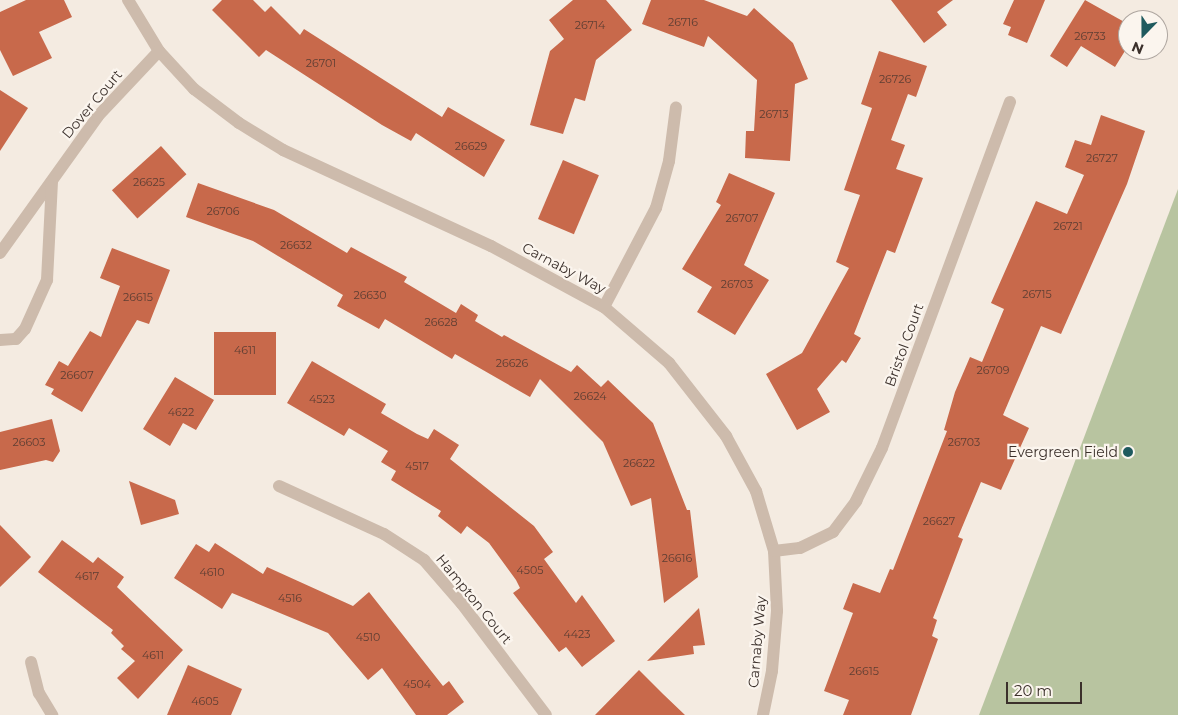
<!DOCTYPE html>
<html>
<head>
<meta charset="utf-8">
<style>
  body { margin:0 }
  #map { position:relative; width:1178px; height:715px; overflow:hidden; background:#f4ebe1; font-family:Montserrat,sans-serif }
  div>[style] { position:absolute }
  [style*='--x'] { left:calc(var(--x)*1px); top:calc(var(--y)*1px); width:calc(var(--w)*1px); rotate:calc(var(--a)*1deg) }
  .green>* { inset:0; background:#b8c4a0 }
  .building>* { inset:0; background:#c8694b; transform-origin:0 0 }
  .minor>* { height:12px; margin:-6px; padding:0 6px; transform-origin:6px; border-radius:6px; background:#cdbbac }
  .dots>* { width:14px; height:14px; translate:-50% -50%; box-sizing:border-box; border:2px solid #fbf5ee; border-radius:50% }
  span { translate:-50% -50%; white-space:nowrap; text-align:center; line-height:1.15; -webkit-text-stroke:4.5px #fbf5ee; paint-order:stroke }
  .number-label { font-size:11px; color:#5e3e33 }
  .number-label span { -webkit-text-stroke-width:0 }
  .street-label { font-size:14px; color:#3b302b }
  .poi-label { font-size:14px; color:#3b302b }
  .right { translate:-100% -50%; text-align:right }
  .north { position:absolute; left:1118px; top:10px; width:50px; height:50px; box-sizing:border-box; background:#fbf5ee; border:1px solid #aea6a0; border-radius:50%; rotate:202deg; font-size:14px; font-weight:700; line-height:20px; text-align:center; color:#3b302b }
  .north::after { content:''; display:block; margin:auto; width:18px; height:22px; background:#1f5a5e; clip-path:polygon(50% 0,100% 100%,50% 72%,0 100%) }
  .scale { position:absolute; left:1006px; top:682px; width:76px; height:22px; box-sizing:border-box; border:2px solid #3b302b; border-top:0; padding-left:6px; font-size:15px; line-height:18px; white-space:nowrap; color:#3b302b; -webkit-text-stroke:4px #fbf5ee; paint-order:stroke }
</style>
</head>
<body>
<div id="map">
  <div class="green">
    <div style="clip-path:polygon(1178px 189px,1178px 715px,979px 715px)"></div>
  </div>
  <div class="building">
    <div style="clip-path:polygon(26px 0,64px 0,72px 17px,39px 32px,52px 58px,13px 76px,0 50px,0 12px)"></div>
    <div style="clip-path:polygon(222px 0,253px 0,265px 12px,271px 6px,300px 35px,304px 29px,442px 117px,448px 107px,505px 140px,484px 177px,416px 133px,411px 141px,382px 125px,266px 50px,259px 57px,212px 10px)"></div>
    <div style="clip-path:polygon(573px 0,606px 0,632px 30px,596px 60px,585px 101px,575px 98px,563px 134px,530px 125px,550px 51px,564px 39px,549px 20px)"></div>
    <div style="clip-path:polygon(651px 0,704px 0,747px 16px,754px 8px,793px 43px,808px 79px,795px 84px,790px 161px,745px 158px,746px 131px,754px 131px,757px 80px,708px 36px,704px 47px,642px 24px)"></div>
    <div style="clip-path:polygon(891px 0,953px 0,937px 12px,947px 25px,924px 43px)"></div>
    <div style="clip-path:polygon(1014px 0,1045px 0,1027px 43px,1008px 35px,1011px 27px,1003px 24px)"></div>
    <div style="clip-path:polygon(1085px 0,1128px 24px,1128px 46px,1115px 67px,1081px 46px,1067px 67px,1050px 56px)"></div>
    <div style="clip-path:polygon(879px 51px,927px 66px,916px 97px,908px 94px,891px 140px,905px 145px,896px 169px,923px 178px,895px 253px,887px 250px,854px 334px,861px 338px,846px 363px,842px 360px,817px 389px,830px 412px,797px 430px,766px 374px,802px 353px,849px 268px,836px 262px,860px 195px,844px 190px,872px 108px,861px 104px)"></div>
    <div style="clip-path:polygon(0 90px,28px 108px,0 151px)"></div>
    <div style="clip-path:polygon(1101px 115px,1145px 131px,1127px 184px,1061px 334px,1041px 326px,1003px 415px,1029px 428px,1001px 490px,981px 482px,958px 537px,963px 539px,933px 618px,937px 620px,932px 636px,938px 639px,911px 715px,843px 715px,849px 700px,824px 691px,853px 613px,843px 609px,853px 583px,880px 593px,890px 569px,893px 570px,947px 431px,944px 430px,955px 392px,970px 357px,982px 362px,1004px 309px,991px 303px,1036px 201px,1067px 214px,1084px 175px,1065px 167px,1075px 140px,1091px 145px)"></div>
    <div style="left:161px;top:146px;width:38px;height:66px;rotate:48deg"></div>
    <div style="left:563px;top:160px;width:39px;height:64px;rotate:23deg"></div>
    <div style="clip-path:polygon(729px 173px,775px 193px,744px 265px,769px 280px,735px 335px,697px 312px,712px 287px,682px 269px,721px 205px,716px 202px)"></div>
    <div style="clip-path:polygon(198px 183px,274px 210px,347px 253px,351px 247px,407px 277px,404px 282px,456px 313px,461px 304px,478px 315px,475px 321px,502px 337px,504px 335px,571px 372px,577px 365px,601px 387px,608px 380px,653px 423px,687px 510px,690px 510px,698px 577px,664px 603px,651px 498px,631px 506px,603px 442px,540px 379px,530px 397px,455px 354px,452px 359px,385px 319px,379px 329px,337px 306px,343px 295px,253px 241px,186px 217px)"></div>
    <div style="clip-path:polygon(112px 248px,170px 270px,149px 324px,137px 320px,82px 412px,51px 394px,54px 389px,45px 385px,59px 361px,68px 366px,90px 331px,101px 337px,120px 286px,100px 278px)"></div>
    <div style="left:214px;top:332px;width:62px;height:63px"></div>
    <div style="clip-path:polygon(312px 361px,386px 404px,381px 413px,417px 434px,428px 439px,434px 429px,459px 445px,450px 459px,534px 526px,553px 552px,544px 559px,576px 603px,582px 595px,615px 641px,582px 667px,566px 647px,559px 652px,513px 593px,520px 588px,516px 580px,489px 543px,467px 526px,461px 534px,438px 516px,441px 511px,391px 480px,396px 471px,381px 462px,388px 451px,349px 428px,344px 436px,287px 403px)"></div>
    <div style="clip-path:polygon(175px 377px,214px 400px,196px 430px,183px 423px,170px 446px,143px 429px)"></div>
    <div style="clip-path:polygon(52px 419px,60px 451px,53px 462px,46px 460px,0 470px,0 432px)"></div>
    <div style="clip-path:polygon(129px 481px,175px 500px,179px 514px,141px 525px)"></div>
    <div style="clip-path:polygon(0 525px,31px 557px,0 587px)"></div>
    <div style="clip-path:polygon(62px 540px,93px 563px,98px 557px,124px 577px,117px 587px,183px 650px,138px 699px,117px 678px,135px 661px,121px 649px,124px 646px,111px 633px,113px 630px,38px 572px)"></div>
    <div style="clip-path:polygon(215px 543px,263px 574px,267px 567px,353px 606px,369px 592px,443px 686px,449px 681px,464px 702px,447px 715px,416px 715px,382px 668px,368px 680px,328px 633px,232px 593px,222px 609px,174px 578px,196px 544px,209px 552px)"></div>
    <div style="clip-path:polygon(699px 608px,705px 645px,693px 646px,694px 654px,647px 661px)"></div>
    <div style="clip-path:polygon(188px 665px,242px 689px,231px 715px,167px 715px)"></div>
    <div style="clip-path:polygon(639px 670px,663px 694px,685px 715px,595px 715px)"></div>
  </div>
  <div class="minor">
    <div style="--x:128;--y:0;--w:60;--a:58.7"></div>
    <div style="--x:159;--y:51;--w:52;--a:47.4"></div>
    <div style="--x:194;--y:89;--w:56;--a:37.1"></div>
    <div style="--x:239;--y:123;--w:52;--a:31.5"></div>
    <div style="--x:283;--y:150;--w:229;--a:24.8"></div>
    <div style="--x:491;--y:246;--w:128;--a:28.4"></div>
    <div style="--x:604;--y:307;--w:86;--a:40.7"></div>
    <div style="--x:669;--y:363;--w:93;--a:52"></div>
    <div style="--x:726;--y:436;--w:63;--a:61.4"></div>
    <div style="--x:756;--y:491;--w:63;--a:73.3"></div>
    <div style="--x:774;--y:551;--w:60;--a:87.1"></div>
    <div style="--x:777;--y:611;--w:60;--a:94.8"></div>
    <div style="--x:772;--y:671;--w:45;--a:101.6"></div>
    <div style="--x:0;--y:253;--w:168;--a:-54.4"></div>
    <div style="--x:98;--y:116;--w:89;--a:-46.8"></div>
    <div style="--x:604;--y:307;--w:112;--a:-62.3"></div>
    <div style="--x:656;--y:208;--w:49;--a:-74.5"></div>
    <div style="--x:669;--y:161;--w:54;--a:-82.6"></div>
    <div style="--x:0;--y:340;--w:16;--a:-4"></div>
    <div style="--x:16;--y:339;--w:13;--a:-48"></div>
    <div style="--x:25;--y:329;--w:54;--a:-65.8"></div>
    <div style="--x:47;--y:280;--w:99;--a:-87.1"></div>
    <div style="--x:279;--y:486;--w:115;--a:24.6"></div>
    <div style="--x:384;--y:534;--w:48;--a:33"></div>
    <div style="--x:424;--y:560;--w:58;--a:49.2"></div>
    <div style="--x:462;--y:604;--w:139;--a:52.9"></div>
    <div style="--x:774;--y:551;--w:26;--a:-7"></div>
    <div style="--x:800;--y:548;--w:37;--a:-26"></div>
    <div style="--x:833;--y:532;--w:39;--a:-53"></div>
    <div style="--x:856;--y:501;--w:59;--a:-63.9"></div>
    <div style="--x:882;--y:448;--w:369;--a:-69.7"></div>
    <div style="--x:31;--y:662;--w:32;--a:76"></div>
    <div style="--x:39;--y:693;--w:26;--a:59"></div>
  </div>
  <div class="dots">
    <div style="left:1128px;top:452px;background:#1f5a5e"></div>
  </div>
  <div class="number-label">
    <span style="left:683px;top:22px">26716</span>
    <span style="left:590px;top:25px">26714</span>
    <span style="left:1090px;top:36px">26733</span>
    <span style="left:321px;top:63px">26701</span>
    <span style="left:895px;top:79px">26726</span>
    <span style="left:774px;top:114px">26713</span>
    <span style="left:471px;top:146px">26629</span>
    <span style="left:1102px;top:158px">26727</span>
    <span style="left:149px;top:182px">26625</span>
    <span style="left:223px;top:211px">26706</span>
    <span style="left:742px;top:218px">26707</span>
    <span style="left:1068px;top:226px">26721</span>
    <span style="left:296px;top:245px">26632</span>
    <span style="left:737px;top:284px">26703</span>
    <span style="left:1037px;top:294px">26715</span>
    <span style="left:370px;top:295px">26630</span>
    <span style="left:138px;top:297px">26615</span>
    <span style="left:441px;top:322px">26628</span>
    <span style="left:245px;top:350px">4611</span>
    <span style="left:512px;top:363px">26626</span>
    <span style="left:993px;top:370px">26709</span>
    <span style="left:77px;top:375px">26607</span>
    <span style="left:590px;top:396px">26624</span>
    <span style="left:322px;top:399px">4523</span>
    <span style="left:181px;top:412px">4622</span>
    <span style="left:29px;top:442px">26603</span>
    <span style="left:964px;top:442px">26703</span>
    <span style="left:639px;top:463px">26622</span>
    <span style="left:417px;top:466px">4517</span>
    <span style="left:939px;top:521px">26627</span>
    <span style="left:677px;top:558px">26616</span>
    <span style="left:530px;top:570px">4505</span>
    <span style="left:212px;top:572px">4610</span>
    <span style="left:87px;top:576px">4617</span>
    <span style="left:290px;top:598px">4516</span>
    <span style="left:577px;top:634px">4423</span>
    <span style="left:368px;top:637px">4510</span>
    <span style="left:153px;top:655px">4611</span>
    <span style="left:864px;top:671px">26615</span>
    <span style="left:417px;top:684px">4504</span>
    <span style="left:205px;top:701px">4605</span>
  </div>
  <div class="street-label">
    <span style="left:92px;top:104px;rotate:-50deg">Dover Court</span>
    <span style="left:564px;top:268px;rotate:28deg">Carnaby Way</span>
    <span style="left:904px;top:345px;rotate:-70deg">Bristol Court</span>
    <span style="left:474px;top:599px;rotate:51deg">Hampton Court</span>
    <span style="left:757px;top:642px;rotate:-85deg">Carnaby Way</span>
  </div>
  <div class="poi-label">
    <span class="right" style="left:1118px;top:452px">Evergreen Field</span>
  </div>
  <div class="north">N</div>
  <div class="scale">20 m</div>
</div>
</body>
</html>
